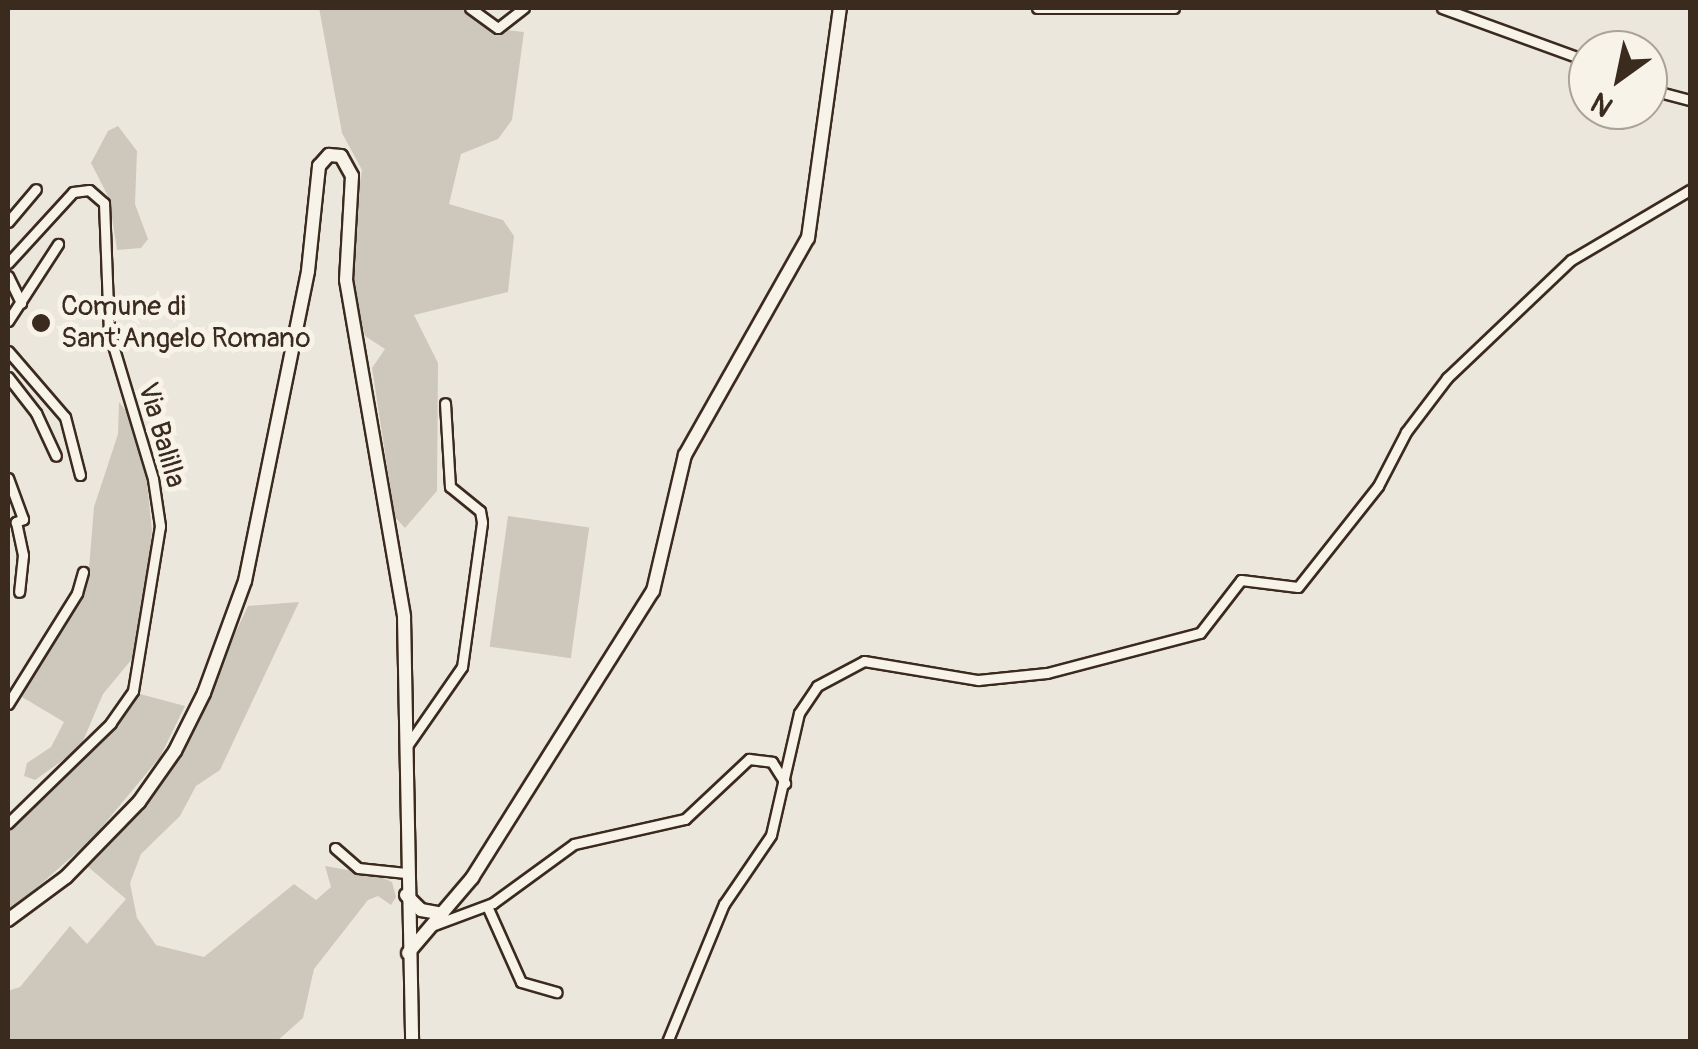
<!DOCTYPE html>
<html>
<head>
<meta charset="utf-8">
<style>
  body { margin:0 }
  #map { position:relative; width:1698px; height:1049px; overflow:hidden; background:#ece7dc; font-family:Pangolin,sans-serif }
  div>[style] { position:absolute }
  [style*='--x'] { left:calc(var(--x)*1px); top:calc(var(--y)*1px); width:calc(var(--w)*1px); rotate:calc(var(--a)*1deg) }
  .green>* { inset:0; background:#cec8bc; transform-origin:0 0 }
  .roads { filter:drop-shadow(2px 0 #3b2a1e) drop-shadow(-2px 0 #3b2a1e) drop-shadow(0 2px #3b2a1e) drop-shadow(0 -2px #3b2a1e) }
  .street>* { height:9px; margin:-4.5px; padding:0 4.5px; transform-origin:4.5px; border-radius:4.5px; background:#f7f3e8 }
  .secondary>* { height:12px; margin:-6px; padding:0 6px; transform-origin:6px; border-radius:6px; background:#f7f3e8 }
  .dots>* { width:28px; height:28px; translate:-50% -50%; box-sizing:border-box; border:5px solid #f7f3e8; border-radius:50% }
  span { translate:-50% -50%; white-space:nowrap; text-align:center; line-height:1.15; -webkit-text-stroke:10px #f7f3e8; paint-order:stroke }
  .poi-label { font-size:28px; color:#3b2a1e }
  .left { translate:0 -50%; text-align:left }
  .street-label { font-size:28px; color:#3b2a1e }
  .frame { position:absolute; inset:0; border:10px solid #3b2a1e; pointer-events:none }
  .north { position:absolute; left:1568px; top:30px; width:100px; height:100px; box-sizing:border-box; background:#f7f3e8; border:2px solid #aca397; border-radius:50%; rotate:213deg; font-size:28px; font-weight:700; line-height:40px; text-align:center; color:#3b2a1e }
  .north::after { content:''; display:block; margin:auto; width:35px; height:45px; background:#3b2a1e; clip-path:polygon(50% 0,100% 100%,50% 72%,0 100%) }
</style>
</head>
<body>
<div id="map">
  <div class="green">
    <div style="clip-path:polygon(319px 8px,462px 8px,487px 28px,524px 32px,512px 120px,498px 139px,461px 154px,449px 204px,503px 220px,514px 236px,508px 292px,414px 315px,438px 363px,437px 491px,405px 528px,395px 517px,372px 368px,385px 349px,365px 336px,347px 257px,362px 170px,342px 133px)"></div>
    <div style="clip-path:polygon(118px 126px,137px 151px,135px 204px,148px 239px,141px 248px,117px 250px,109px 198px,91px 163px,108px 131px)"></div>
    <div style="clip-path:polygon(119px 402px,130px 416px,147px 483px,152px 530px,143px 626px,132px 659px,103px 694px,80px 748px,35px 780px,24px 776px,27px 763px,51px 747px,64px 722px,22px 697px,89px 568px,94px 507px,118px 434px)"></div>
    <div style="left:508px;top:516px;width:82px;height:132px;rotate:8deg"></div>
    <div style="clip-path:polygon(299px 602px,220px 770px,196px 786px,180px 816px,141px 854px,130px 883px,137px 918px,156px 945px,204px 957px,294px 884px,316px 900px,331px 887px,325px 866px,376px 875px,392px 882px,396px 897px,391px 905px,378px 896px,368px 900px,314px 969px,303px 1018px,277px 1041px,8px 1042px,8px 991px,20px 987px,70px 926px,87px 944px,126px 899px,87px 866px,173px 765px,248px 606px)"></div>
    <div style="clip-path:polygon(140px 694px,185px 706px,160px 757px,92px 839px,8px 913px,8px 829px,108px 736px)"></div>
  </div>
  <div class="roads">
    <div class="street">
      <div style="--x:470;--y:8;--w:34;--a:36"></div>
      <div style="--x:498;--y:28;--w:33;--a:-38"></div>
      <div style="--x:1037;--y:8;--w:137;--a:0"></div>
      <div style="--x:1442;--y:8;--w:155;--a:20"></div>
      <div style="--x:1648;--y:89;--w:43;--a:14.7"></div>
      <div style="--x:8;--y:222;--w:43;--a:-49.7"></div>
      <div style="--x:8;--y:263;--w:96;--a:-47.5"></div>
      <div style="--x:73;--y:192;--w:16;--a:-7"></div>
      <div style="--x:89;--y:190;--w:20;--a:41"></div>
      <div style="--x:104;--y:203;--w:129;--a:87.8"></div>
      <div style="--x:109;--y:332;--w:153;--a:73.3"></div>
      <div style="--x:153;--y:479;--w:48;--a:81.5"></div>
      <div style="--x:160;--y:526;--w:167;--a:99.3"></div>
      <div style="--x:133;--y:691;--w:39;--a:125"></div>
      <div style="--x:111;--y:723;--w:144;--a:135.8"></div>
      <div style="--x:8;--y:276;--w:30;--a:64"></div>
      <div style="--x:8;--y:321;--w:92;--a:-57"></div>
      <div style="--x:8;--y:351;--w:87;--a:49.2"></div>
      <div style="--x:65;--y:417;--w:60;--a:75.5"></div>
      <div style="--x:8;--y:377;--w:46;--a:52.1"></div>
      <div style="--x:36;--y:413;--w:47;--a:65.1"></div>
      <div style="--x:8;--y:478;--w:44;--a:69.9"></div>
      <div style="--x:23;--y:519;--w:8;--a:157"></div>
      <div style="--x:16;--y:522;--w:34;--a:78"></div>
      <div style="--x:23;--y:555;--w:37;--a:96"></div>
      <div style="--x:8;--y:704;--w:131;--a:-58.1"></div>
      <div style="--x:77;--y:593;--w:22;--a:-74"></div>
      <div style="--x:407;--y:746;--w:96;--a:-55.2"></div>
      <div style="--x:462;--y:667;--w:146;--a:-82.1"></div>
      <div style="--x:482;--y:522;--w:11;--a:-100"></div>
      <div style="--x:480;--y:511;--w:38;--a:-141"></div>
      <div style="--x:450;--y:487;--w:84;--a:-93.4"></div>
      <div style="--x:335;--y:848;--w:30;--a:41"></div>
      <div style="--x:358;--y:868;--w:48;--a:5.9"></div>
      <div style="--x:487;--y:906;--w:83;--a:65.9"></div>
      <div style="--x:521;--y:982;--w:37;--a:16"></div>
      <div style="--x:434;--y:925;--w:63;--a:-20.4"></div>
      <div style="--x:493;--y:903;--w:100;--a:-36.1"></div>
      <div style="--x:574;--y:844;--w:114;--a:-12.7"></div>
      <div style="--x:685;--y:819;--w:88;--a:-43.2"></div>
      <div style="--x:749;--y:759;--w:23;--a:7"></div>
      <div style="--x:772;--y:762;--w:25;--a:58"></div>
      <div style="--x:667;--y:1042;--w:149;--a:-67.6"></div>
      <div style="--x:724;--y:904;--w:83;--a:-55.7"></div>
      <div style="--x:771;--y:835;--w:125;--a:-77.1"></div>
      <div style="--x:799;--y:713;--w:32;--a:-56"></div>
      <div style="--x:817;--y:686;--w:53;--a:-28"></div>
      <div style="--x:864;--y:661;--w:116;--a:9.5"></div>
      <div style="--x:978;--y:680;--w:69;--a:-5.8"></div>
      <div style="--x:1047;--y:673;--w:158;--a:-14.7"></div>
      <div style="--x:1200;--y:633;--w:67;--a:-52.3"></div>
      <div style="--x:1241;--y:580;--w:57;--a:7"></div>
      <div style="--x:1298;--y:587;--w:129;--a:-51.6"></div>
      <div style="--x:1378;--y:486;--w:61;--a:-62.6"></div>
      <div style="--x:1406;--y:432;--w:68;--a:-52.8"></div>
      <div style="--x:1447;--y:378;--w:171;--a:-43.6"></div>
      <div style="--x:1571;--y:260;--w:138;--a:-30.5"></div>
    </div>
    <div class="secondary">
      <div style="--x:406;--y:895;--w:21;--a:45"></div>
      <div style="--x:421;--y:910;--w:22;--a:10"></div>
      <div style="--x:8;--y:920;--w:72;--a:-36.6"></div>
      <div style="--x:66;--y:877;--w:105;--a:-45.8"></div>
      <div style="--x:139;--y:802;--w:62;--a:-54.8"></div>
      <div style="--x:175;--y:751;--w:65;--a:-63.4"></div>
      <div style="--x:204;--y:693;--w:119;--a:-69.9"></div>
      <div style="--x:245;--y:581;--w:316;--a:-78.5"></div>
      <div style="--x:308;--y:271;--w:106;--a:-84"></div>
      <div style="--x:319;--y:166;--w:15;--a:-48"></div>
      <div style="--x:329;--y:155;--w:12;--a:5"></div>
      <div style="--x:341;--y:156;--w:23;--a:61"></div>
      <div style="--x:352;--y:176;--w:104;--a:93.3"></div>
      <div style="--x:346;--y:280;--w:342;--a:80.2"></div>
      <div style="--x:404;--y:617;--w:425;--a:88.9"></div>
      <div style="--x:408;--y:953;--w:99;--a:-49.5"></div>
      <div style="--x:472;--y:878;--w:339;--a:-57.8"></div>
      <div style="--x:653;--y:591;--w:140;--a:-76.8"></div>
      <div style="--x:685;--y:455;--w:249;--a:-60.5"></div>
      <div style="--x:808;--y:238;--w:232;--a:-82.1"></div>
    </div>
  </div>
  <div class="dots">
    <div style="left:41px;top:323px;background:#3b2a1e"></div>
  </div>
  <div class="poi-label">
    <span class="left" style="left:61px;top:323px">Comune di<br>Sant'Angelo Romano</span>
  </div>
  <div class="street-label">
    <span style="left:161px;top:435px;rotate:74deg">Via Balilla</span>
  </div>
  <div class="frame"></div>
  <div class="north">N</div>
</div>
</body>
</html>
